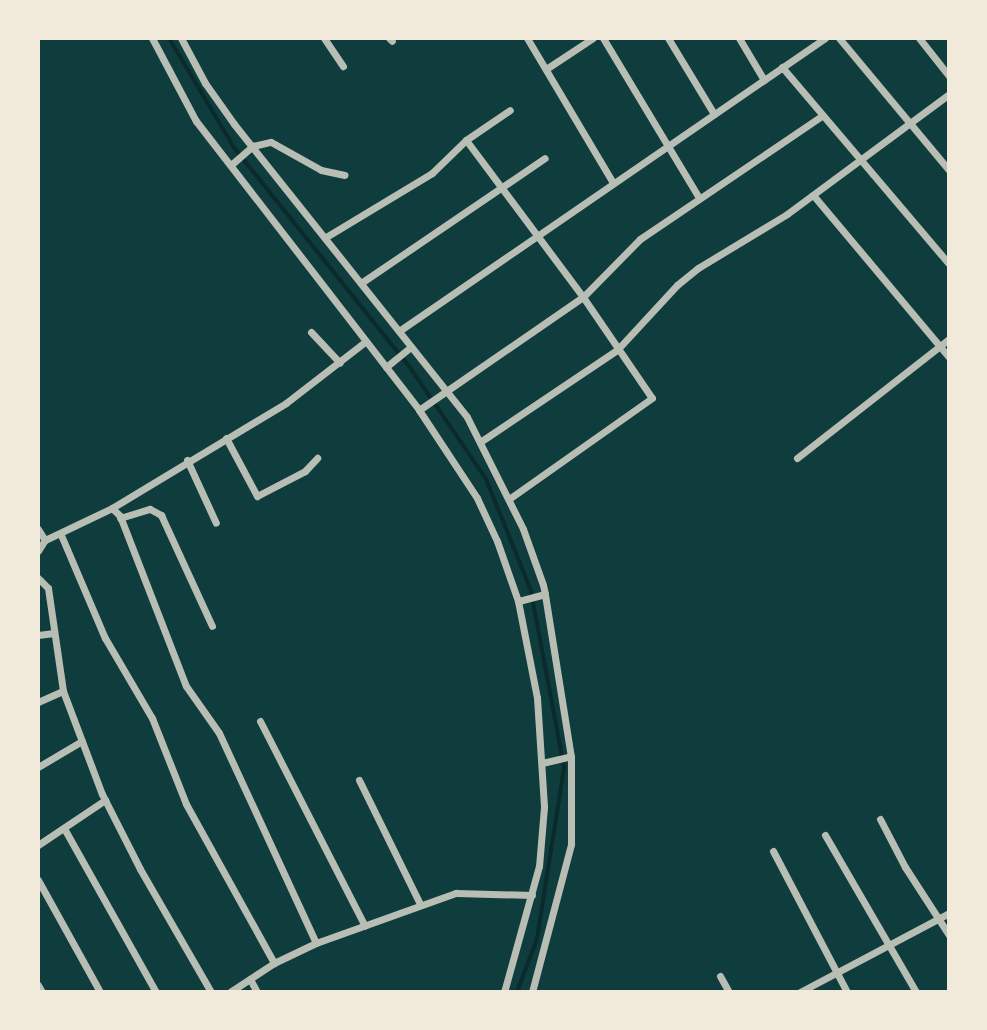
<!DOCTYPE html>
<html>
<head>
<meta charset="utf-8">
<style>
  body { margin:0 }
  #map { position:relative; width:987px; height:1030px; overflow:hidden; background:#0f3d3e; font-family:Lato,sans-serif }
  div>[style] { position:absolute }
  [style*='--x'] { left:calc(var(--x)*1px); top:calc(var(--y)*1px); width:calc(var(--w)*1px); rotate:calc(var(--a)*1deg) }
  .stream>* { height:4px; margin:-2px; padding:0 2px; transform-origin:2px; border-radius:2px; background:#0a2a2b }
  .minor>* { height:7px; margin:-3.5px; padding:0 3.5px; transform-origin:3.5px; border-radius:3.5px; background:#b8beb3 }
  span { translate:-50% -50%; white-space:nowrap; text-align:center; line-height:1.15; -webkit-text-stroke:8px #f1e9da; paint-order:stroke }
  .frame { position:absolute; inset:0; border:40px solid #f1e9da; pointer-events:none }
</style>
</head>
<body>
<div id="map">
  <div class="stream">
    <div style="--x:169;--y:38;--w:129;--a:59.3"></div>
    <div style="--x:235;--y:149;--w:278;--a:51.3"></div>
    <div style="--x:409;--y:366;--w:137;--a:55.7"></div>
    <div style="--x:486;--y:479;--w:121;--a:68.1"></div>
    <div style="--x:531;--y:591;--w:180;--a:79.4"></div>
    <div style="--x:564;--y:768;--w:173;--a:99"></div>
    <div style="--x:537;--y:939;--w:57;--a:110.7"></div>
  </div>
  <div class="minor">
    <div style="--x:152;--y:38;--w:94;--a:62.1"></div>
    <div style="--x:196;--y:121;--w:365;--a:52.3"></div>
    <div style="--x:419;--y:410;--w:105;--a:56.6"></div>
    <div style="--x:477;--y:498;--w:47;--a:65.1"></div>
    <div style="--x:497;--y:541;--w:64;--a:70.7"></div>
    <div style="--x:518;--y:601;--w:99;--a:78.9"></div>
    <div style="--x:537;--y:698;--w:109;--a:86.3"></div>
    <div style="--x:544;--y:807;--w:59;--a:94.8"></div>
    <div style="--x:539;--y:866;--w:131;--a:105.5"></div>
    <div style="--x:181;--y:38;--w:51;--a:61.9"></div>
    <div style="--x:205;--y:83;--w:50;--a:54.7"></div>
    <div style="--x:234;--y:124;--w:374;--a:51.5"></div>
    <div style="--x:467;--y:417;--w:125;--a:63.4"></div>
    <div style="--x:523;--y:529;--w:59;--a:70.3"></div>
    <div style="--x:543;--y:585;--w:9;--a:77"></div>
    <div style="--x:545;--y:594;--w:28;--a:165"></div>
    <div style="--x:324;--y:38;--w:34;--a:56"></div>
    <div style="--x:389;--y:38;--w:4;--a:45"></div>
    <div style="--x:527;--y:38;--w:169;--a:59.3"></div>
    <div style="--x:603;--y:38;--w:187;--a:59"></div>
    <div style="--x:668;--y:38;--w:89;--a:58.8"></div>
    <div style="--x:739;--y:38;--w:49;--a:59.2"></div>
    <div style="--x:839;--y:38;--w:172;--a:50.2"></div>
    <div style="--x:919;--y:38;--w:48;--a:51.7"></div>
    <div style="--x:782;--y:67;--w:258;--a:49.7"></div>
    <div style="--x:546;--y:69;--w:56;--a:-33.4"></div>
    <div style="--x:466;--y:140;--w:196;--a:53.3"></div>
    <div style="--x:583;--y:297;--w:122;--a:55.7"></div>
    <div style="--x:652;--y:398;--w:175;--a:144.8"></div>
    <div style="--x:232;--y:164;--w:28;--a:-41"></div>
    <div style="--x:253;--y:146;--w:18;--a:-13"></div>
    <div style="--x:271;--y:142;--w:57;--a:29.2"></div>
    <div style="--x:321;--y:170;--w:24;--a:12"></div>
    <div style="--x:813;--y:195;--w:212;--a:50"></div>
    <div style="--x:326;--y:237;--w:124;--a:-31.1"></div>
    <div style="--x:432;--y:173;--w:47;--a:-44.1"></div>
    <div style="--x:466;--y:140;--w:53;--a:-34.3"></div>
    <div style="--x:361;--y:283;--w:222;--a:-34.2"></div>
    <div style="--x:399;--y:331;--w:517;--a:-34.52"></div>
    <div style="--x:311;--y:332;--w:42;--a:46.9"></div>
    <div style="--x:386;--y:367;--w:32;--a:-39"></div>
    <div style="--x:419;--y:410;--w:199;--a:-34.6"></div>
    <div style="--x:583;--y:297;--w:81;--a:-45.5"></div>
    <div style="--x:640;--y:239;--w:220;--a:-34.1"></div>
    <div style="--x:226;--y:438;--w:66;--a:61.9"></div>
    <div style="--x:257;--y:496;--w:54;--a:-27.5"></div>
    <div style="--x:305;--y:471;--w:18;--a:-47"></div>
    <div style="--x:480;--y:442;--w:165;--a:-33.9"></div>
    <div style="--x:617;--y:350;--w:88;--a:-47.3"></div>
    <div style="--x:677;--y:285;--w:27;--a:-39"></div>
    <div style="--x:698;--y:268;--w:104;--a:-31.2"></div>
    <div style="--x:787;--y:214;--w:202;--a:-36.5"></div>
    <div style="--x:797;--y:458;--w:193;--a:-38.1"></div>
    <div style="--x:187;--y:460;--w:69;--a:65.3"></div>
    <div style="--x:112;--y:508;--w:11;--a:45"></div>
    <div style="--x:120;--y:516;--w:182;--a:68.8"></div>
    <div style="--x:186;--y:686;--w:57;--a:54.9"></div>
    <div style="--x:219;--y:733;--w:231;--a:65.2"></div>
    <div style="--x:120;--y:518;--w:31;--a:-17"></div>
    <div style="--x:150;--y:509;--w:13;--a:29"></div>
    <div style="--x:161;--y:515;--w:122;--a:65.3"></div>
    <div style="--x:38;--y:529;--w:13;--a:58"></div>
    <div style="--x:61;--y:535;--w:112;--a:66.9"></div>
    <div style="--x:105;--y:638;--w:93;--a:59.6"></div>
    <div style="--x:152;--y:718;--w:92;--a:68.4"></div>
    <div style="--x:186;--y:804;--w:182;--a:61"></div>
    <div style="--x:38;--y:551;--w:13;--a:-58"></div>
    <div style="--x:45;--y:540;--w:74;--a:-25.5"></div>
    <div style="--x:112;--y:508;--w:203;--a:-31.1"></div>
    <div style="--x:286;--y:403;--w:100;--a:-37.7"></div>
    <div style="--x:38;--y:578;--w:14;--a:45"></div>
    <div style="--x:48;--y:588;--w:104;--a:81.7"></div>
    <div style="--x:63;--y:691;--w:110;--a:69.3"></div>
    <div style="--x:102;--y:794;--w:84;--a:63.1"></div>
    <div style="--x:140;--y:869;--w:142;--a:60"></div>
    <div style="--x:38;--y:635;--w:16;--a:-7"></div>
    <div style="--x:38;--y:702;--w:27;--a:-24"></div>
    <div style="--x:260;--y:721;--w:230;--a:62.9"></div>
    <div style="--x:542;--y:763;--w:27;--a:-13"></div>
    <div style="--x:38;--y:767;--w:51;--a:-30.6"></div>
    <div style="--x:359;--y:780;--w:138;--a:63.8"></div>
    <div style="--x:880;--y:819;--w:54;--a:62.5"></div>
    <div style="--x:905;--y:867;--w:81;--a:57.1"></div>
    <div style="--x:65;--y:830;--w:186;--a:60.7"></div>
    <div style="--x:825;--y:835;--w:181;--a:59.9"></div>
    <div style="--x:38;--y:845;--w:81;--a:-33.9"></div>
    <div style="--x:773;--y:851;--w:159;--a:62.3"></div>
    <div style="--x:38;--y:880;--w:128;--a:61"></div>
    <div style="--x:720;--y:976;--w:18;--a:61"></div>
    <div style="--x:250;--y:979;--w:15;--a:62"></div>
    <div style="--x:38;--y:985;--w:8;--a:60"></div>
    <div style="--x:230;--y:992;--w:53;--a:-33.4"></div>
    <div style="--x:274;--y:963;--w:47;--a:-25.5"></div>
    <div style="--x:316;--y:943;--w:149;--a:-19.7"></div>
    <div style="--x:456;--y:893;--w:76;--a:1.5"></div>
    <div style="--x:532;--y:992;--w:153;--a:-75.2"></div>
    <div style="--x:571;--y:844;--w:87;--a:-90"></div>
    <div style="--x:571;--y:757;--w:165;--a:-99.1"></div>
    <div style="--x:800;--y:992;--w:169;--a:-27.9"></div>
  </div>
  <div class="frame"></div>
</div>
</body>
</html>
